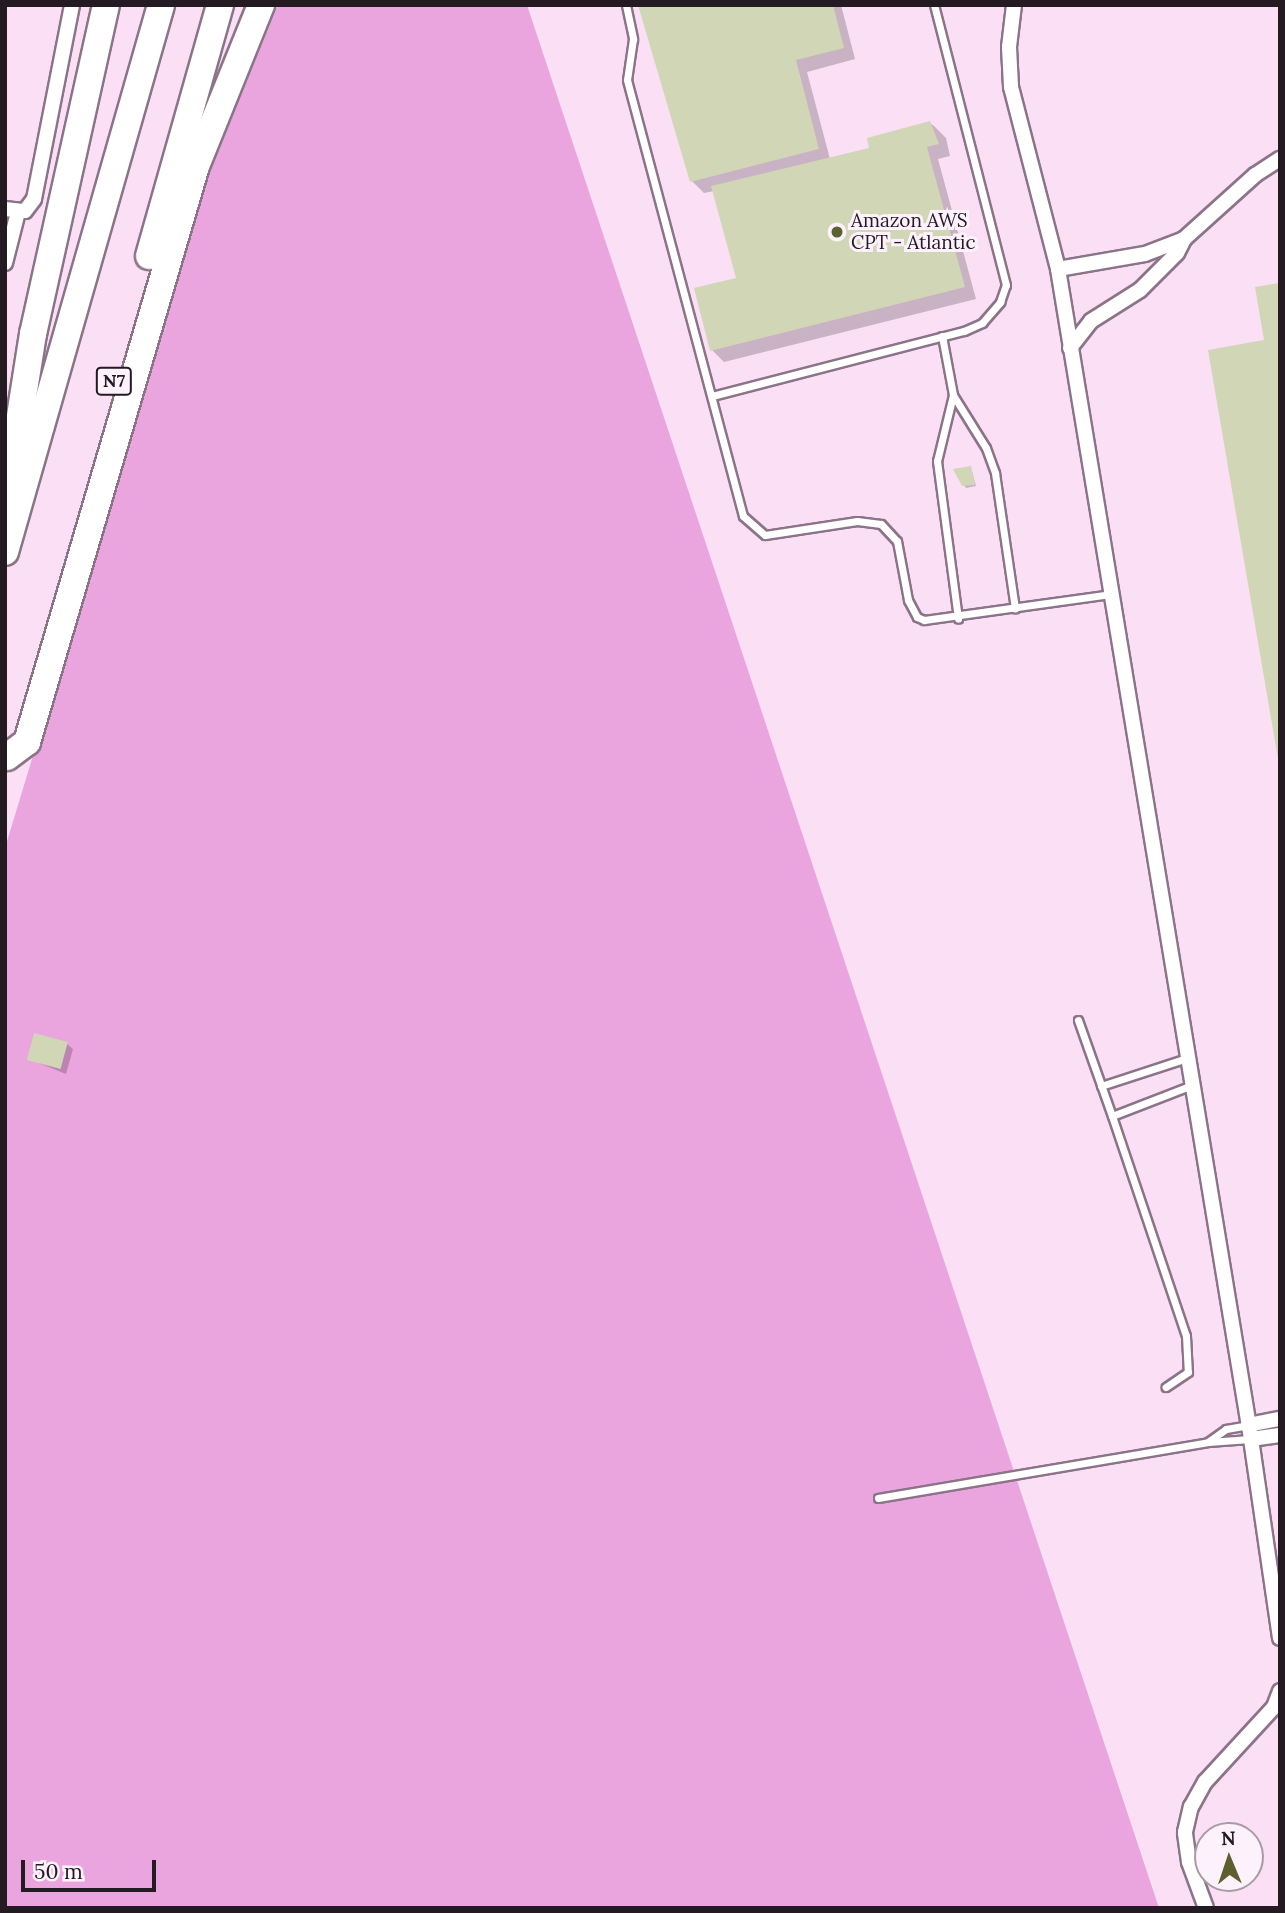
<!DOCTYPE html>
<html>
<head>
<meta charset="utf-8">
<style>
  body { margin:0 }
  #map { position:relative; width:1285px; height:1913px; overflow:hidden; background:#fadff5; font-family:Lora,serif }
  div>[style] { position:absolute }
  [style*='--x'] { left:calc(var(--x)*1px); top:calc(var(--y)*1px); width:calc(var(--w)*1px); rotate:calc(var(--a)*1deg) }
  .green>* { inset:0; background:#eaa5df }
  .shadow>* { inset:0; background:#0003 }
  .building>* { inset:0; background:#d1d6b6; transform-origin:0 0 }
  .roads { filter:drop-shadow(2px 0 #8c7488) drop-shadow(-2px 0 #8c7488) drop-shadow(0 2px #8c7488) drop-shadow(0 -2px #8c7488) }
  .service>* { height:7px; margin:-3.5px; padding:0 3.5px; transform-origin:3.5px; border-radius:3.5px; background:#fff }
  .minor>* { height:14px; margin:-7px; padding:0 7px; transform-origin:7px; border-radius:7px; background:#fff }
  .motorway>* { height:26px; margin:-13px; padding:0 13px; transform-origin:13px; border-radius:13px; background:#fff }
  .dots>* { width:19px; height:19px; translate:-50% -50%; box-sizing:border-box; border:4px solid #fdf2fb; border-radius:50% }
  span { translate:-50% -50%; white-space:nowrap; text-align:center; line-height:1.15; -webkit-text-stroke:6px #fdf2fb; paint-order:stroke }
  .shield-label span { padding:2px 5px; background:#fdf2fb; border:2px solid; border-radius:5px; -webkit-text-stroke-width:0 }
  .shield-label { font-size:18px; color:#241a22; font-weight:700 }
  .poi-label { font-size:19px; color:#241a22 }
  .left { translate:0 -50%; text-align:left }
  .frame { position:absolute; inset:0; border:7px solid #241a22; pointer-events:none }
  .north { position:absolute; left:1194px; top:1822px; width:70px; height:70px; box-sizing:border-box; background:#fdf2fb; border:2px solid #a69ca4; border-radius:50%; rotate:358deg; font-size:19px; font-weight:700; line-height:28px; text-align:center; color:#241a22 }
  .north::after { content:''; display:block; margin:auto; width:24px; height:32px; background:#5b602e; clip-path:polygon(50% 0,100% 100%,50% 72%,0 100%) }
  .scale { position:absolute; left:21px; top:1860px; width:135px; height:32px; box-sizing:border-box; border:4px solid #241a22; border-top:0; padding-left:9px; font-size:21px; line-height:24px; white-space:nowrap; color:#241a22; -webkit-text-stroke:5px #fdf2fb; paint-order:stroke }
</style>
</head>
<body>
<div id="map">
  <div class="green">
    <div style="clip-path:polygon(278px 5px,527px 5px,1159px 1908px,5px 1908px,5px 848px,209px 175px)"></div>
  </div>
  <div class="shadow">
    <div style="clip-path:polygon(640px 5px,841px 5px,855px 59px,807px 72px,830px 159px,871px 149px,930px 123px,934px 126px,946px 138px,950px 156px,938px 159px,976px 299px,724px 362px,712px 350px,738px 279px,714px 191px,704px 193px,692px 181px)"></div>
    <div style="clip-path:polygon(971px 468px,976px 486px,966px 488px,964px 485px)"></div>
    <div style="clip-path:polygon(67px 1044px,73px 1049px,66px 1074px,29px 1059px)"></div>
  </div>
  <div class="building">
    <div style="clip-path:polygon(638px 5px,833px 5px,844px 48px,796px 60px,819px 149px,690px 182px)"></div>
    <div style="clip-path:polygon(930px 121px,939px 144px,927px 147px,965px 287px,710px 351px,694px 288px,736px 278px,711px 186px,869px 148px,867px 138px)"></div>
    <div style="clip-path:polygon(1280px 283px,1280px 759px,1278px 759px,1208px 350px,1264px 340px,1255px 287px)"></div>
    <div style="clip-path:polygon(971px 466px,975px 485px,962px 486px,953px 469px)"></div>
    <div style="left:34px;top:1033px;width:35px;height:28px;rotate:15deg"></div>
  </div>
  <div class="roads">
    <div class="service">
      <div style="--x:626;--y:5;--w:35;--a:78"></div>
      <div style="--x:633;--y:39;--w:41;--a:98.3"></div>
      <div style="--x:627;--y:80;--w:451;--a:75.1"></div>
      <div style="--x:743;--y:516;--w:29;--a:41"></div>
      <div style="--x:765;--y:535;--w:93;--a:-8.7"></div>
      <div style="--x:857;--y:521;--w:24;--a:7"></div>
      <div style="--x:881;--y:524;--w:23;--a:47"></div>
      <div style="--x:897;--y:541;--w:60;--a:79.4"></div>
      <div style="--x:908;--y:600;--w:19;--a:62"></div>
      <div style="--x:917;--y:617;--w:8;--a:23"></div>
      <div style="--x:924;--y:620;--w:190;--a:-7.9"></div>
      <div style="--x:942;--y:336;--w:60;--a:79.4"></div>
      <div style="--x:953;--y:395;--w:62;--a:58.1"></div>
      <div style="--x:986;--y:448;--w:27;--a:70"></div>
      <div style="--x:995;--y:473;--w:137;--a:81.6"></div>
      <div style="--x:953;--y:395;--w:68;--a:103.6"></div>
      <div style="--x:937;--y:461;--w:159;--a:82.4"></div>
      <div style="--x:712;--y:396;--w:260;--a:-14.5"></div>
      <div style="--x:964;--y:331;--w:20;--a:-24"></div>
      <div style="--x:982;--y:323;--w:28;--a:-49"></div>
      <div style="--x:1000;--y:302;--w:18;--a:-71"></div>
      <div style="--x:1006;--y:285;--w:289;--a:-104.4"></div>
      <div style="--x:1078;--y:1020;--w:102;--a:70.5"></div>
      <div style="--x:1112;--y:1116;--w:86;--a:-21.2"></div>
      <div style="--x:1101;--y:1086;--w:90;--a:-18"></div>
      <div style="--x:1112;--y:1116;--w:232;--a:71.4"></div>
      <div style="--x:1186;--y:1336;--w:36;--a:87"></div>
      <div style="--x:1188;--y:1372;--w:27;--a:146"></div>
      <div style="--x:1209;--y:1441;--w:21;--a:-35"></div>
      <div style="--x:1226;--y:1429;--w:22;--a:-10"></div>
      <div style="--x:878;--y:1498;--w:335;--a:-9.6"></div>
      <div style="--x:1208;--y:1442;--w:42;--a:-4.1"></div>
    </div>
    <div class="minor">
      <div style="--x:1014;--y:5;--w:42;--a:96.8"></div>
      <div style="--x:1009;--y:47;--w:40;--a:87.1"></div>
      <div style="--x:1011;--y:87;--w:188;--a:75.5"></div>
      <div style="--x:1058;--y:269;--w:1186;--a:80.63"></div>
      <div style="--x:1251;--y:1439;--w:201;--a:81.7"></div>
      <div style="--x:5;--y:209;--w:20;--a:6"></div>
      <div style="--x:25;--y:211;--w:15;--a:-53"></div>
      <div style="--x:34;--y:199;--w:198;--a:-78.9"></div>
      <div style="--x:5;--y:263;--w:53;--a:-75.7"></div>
      <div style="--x:1058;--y:269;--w:88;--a:-9.8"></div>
      <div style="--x:1145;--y:254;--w:42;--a:-21"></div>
      <div style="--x:1184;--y:239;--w:96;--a:-42"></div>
      <div style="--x:1255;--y:175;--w:30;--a:-33"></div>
      <div style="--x:1070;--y:348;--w:34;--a:-52"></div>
      <div style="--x:1091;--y:321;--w:58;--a:-32.3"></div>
      <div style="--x:1140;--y:290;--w:52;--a:-45"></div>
      <div style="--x:1177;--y:253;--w:16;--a:-63"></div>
      <div style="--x:1248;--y:1425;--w:33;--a:-11"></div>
      <div style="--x:1251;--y:1439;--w:29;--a:-8"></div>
      <div style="--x:1206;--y:1908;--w:49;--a:-110.3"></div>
      <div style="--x:1189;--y:1862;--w:30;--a:-98"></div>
      <div style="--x:1185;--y:1832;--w:26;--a:-77"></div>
      <div style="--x:1191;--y:1807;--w:29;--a:-61"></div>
      <div style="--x:1205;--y:1782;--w:102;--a:-47.4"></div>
      <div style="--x:1274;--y:1707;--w:17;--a:-69"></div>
    </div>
    <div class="motorway">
      <div style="--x:149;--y:256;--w:261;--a:-74.2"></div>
      <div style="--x:7;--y:498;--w:166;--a:-81"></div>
      <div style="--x:33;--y:334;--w:337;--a:-77.5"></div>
      <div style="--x:5;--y:552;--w:569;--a:-74.08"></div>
      <div style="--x:7;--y:757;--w:25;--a:-37"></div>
      <div style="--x:27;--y:742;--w:600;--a:-73.65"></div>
      <div style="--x:196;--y:166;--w:174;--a:-68"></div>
    </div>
  </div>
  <div class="dots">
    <div style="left:837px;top:232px;background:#5b602e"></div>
  </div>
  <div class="shield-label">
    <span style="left:114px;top:381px">N7</span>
  </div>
  <div class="poi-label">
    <span class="left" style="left:851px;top:232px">Amazon AWS<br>CPT - Atlantic</span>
  </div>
  <div class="frame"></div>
  <div class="north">N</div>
  <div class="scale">50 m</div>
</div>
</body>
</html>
